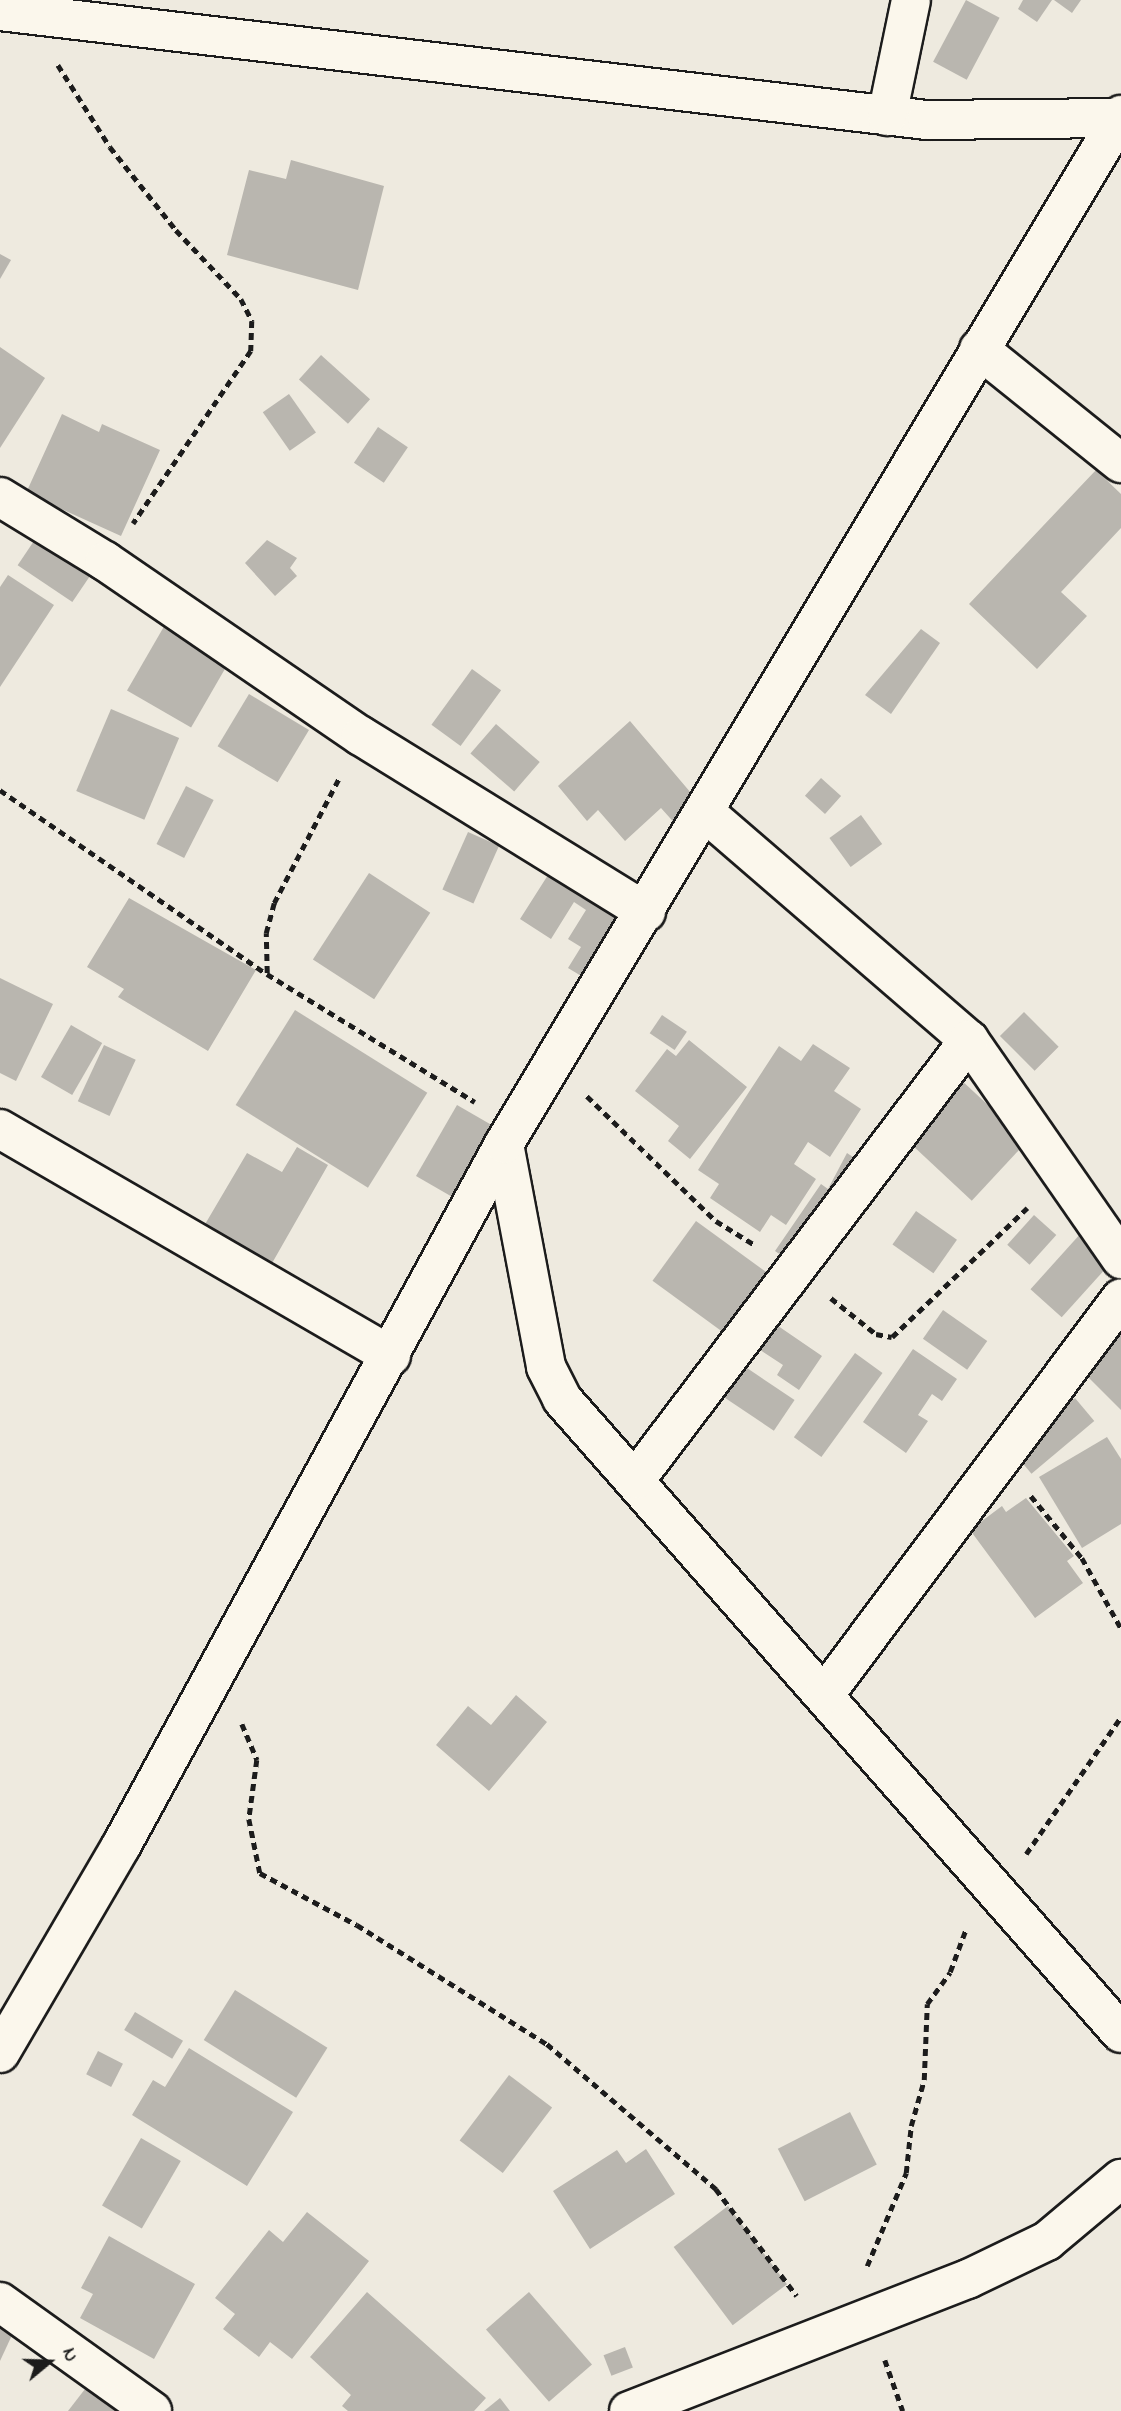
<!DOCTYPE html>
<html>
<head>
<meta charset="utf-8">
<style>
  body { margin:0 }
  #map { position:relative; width:1121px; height:2411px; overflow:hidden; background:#eeeadf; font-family:"Indie Flower",sans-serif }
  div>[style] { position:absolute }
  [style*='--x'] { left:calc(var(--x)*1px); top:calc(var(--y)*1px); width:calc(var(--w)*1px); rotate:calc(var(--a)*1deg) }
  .building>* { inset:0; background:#b9b6af; transform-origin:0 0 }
  .path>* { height:4.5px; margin-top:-2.25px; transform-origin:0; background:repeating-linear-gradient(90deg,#1c1c1c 0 7px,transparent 0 12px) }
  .roads { filter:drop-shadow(2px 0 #1c1c1c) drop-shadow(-2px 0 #1c1c1c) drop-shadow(0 2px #1c1c1c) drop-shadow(0 -2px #1c1c1c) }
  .minor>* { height:38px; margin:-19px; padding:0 19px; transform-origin:19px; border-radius:19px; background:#fbf7ec }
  span { translate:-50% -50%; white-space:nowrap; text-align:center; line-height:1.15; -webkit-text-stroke:5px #fbf7ec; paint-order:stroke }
  .north { position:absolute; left:14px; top:2327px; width:70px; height:70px; -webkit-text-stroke:5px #fbf7ec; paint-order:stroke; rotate:71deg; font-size:19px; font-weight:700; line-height:28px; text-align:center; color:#1c1c1c }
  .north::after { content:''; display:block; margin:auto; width:24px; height:32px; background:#1c1c1c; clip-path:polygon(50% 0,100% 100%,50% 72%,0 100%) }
</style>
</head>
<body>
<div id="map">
  <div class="building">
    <div style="left:966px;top:0;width:38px;height:70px;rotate:28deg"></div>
    <div style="clip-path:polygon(1023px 0,1052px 0,1037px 22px,1018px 9px)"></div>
    <div style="clip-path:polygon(1054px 0,1081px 0,1072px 13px)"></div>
    <div style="clip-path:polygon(291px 160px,384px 186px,358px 290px,227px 255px,249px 170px,286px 179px)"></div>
    <div style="clip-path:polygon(0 254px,11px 260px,0 279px)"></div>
    <div style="clip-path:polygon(0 347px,45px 378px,0 448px)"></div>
    <div style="left:321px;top:355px;width:66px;height:33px;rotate:42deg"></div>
    <div style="left:289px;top:394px;width:47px;height:32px;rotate:55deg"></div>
    <div style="clip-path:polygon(62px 414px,99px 432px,102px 424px,160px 450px,121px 536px,26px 493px)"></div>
    <div style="left:378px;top:427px;width:36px;height:43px;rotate:34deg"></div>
    <div style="clip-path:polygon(1096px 470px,1121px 494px,1121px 528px,1061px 592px,1087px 616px,1037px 669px,969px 604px)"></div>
    <div style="left:40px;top:532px;width:66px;height:40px;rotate:34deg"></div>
    <div style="clip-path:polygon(267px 540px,297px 558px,290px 568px,297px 576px,275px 596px,245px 563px)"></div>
    <div style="clip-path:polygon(8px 575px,54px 605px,0 687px,0 587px)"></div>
    <div style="left:166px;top:623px;width:74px;height:78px;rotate:30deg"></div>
    <div style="clip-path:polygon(921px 629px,940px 643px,891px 714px,865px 695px)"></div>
    <div style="left:472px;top:669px;width:36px;height:69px;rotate:36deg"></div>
    <div style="left:249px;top:694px;width:70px;height:61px;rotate:31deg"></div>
    <div style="left:111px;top:709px;width:74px;height:89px;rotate:23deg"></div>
    <div style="clip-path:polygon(630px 721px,702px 806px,678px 827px,661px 808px,625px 841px,598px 810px,587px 821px,558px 786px)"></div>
    <div style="left:496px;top:724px;width:58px;height:39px;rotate:41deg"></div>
    <div style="left:821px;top:778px;width:27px;height:24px;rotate:42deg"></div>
    <div style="left:186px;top:786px;width:31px;height:65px;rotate:27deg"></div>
    <div style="left:861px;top:815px;width:36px;height:39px;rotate:54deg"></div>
    <div style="left:468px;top:832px;width:34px;height:63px;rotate:24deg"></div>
    <div style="clip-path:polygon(555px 864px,636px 917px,593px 983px,568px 968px,581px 947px,568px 939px,586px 910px,574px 902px,551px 939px,520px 919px)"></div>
    <div style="left:369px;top:873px;width:73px;height:103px;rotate:33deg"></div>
    <div style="clip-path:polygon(129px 898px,256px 970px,208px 1051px,118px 997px,124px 989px,87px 967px)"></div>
    <div style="clip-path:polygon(0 978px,53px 1004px,16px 1081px,0 1073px)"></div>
    <div style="left:295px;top:1010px;width:156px;height:112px;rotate:32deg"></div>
    <div style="left:1024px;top:1012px;width:49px;height:34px;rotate:45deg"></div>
    <div style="left:662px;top:1015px;width:30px;height:22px;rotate:34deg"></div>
    <div style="left:71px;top:1025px;width:36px;height:60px;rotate:30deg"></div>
    <div style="clip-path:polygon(689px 1040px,747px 1087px,690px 1159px,668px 1141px,679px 1126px,635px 1091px,667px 1049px,676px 1056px)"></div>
    <div style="clip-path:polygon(813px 1044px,850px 1068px,834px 1091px,861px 1109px,830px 1157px,808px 1142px,794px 1164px,816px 1179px,786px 1225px,771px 1215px,760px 1232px,710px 1198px,719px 1184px,698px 1170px,779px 1046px,801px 1061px)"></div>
    <div style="left:104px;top:1045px;width:35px;height:62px;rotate:25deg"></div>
    <div style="left:959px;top:1078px;width:93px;height:81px;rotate:43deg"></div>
    <div style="left:457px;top:1105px;width:50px;height:82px;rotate:30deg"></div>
    <div style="clip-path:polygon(297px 1147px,328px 1165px,271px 1265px,204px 1226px,247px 1153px,282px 1172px)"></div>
    <div style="clip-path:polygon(847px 1153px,865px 1165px,797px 1266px,775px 1251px,821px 1184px,828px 1189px)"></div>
    <div style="left:916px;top:1211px;width:50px;height:41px;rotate:35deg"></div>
    <div style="left:1034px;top:1215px;width:30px;height:40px;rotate:42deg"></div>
    <div style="left:696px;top:1221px;width:97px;height:74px;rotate:36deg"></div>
    <div style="left:1082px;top:1232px;width:42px;height:77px;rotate:42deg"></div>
    <div style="left:943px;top:1310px;width:54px;height:35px;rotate:35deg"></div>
    <div style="clip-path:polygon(765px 1317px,822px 1356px,799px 1390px,777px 1375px,783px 1365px,748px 1342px)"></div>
    <div style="clip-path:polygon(1121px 1325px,1121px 1410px,1079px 1368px)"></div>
    <div style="clip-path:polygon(913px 1349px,957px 1379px,942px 1401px,932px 1394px,918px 1415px,928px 1421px,906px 1453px,863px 1422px)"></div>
    <div style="left:855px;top:1353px;width:34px;height:104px;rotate:36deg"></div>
    <div style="left:744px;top:1366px;width:61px;height:37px;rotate:34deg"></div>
    <div style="left:1075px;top:1398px;width:30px;height:82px;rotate:50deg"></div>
    <div style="clip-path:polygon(1107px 1437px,1121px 1459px,1121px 1524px,1082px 1548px,1039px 1477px)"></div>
    <div style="clip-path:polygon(1026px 1498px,1074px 1556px,1067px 1561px,1083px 1583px,1035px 1618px,970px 1530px,1002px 1506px,1006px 1512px)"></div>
    <div style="clip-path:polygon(516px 1695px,547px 1722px,489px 1791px,436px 1745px,468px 1706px,491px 1725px)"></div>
    <div style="left:235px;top:1990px;width:109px;height:59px;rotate:32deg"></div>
    <div style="left:135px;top:2012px;width:56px;height:21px;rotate:31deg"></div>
    <div style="clip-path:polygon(189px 2048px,293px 2112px,247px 2186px,132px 2115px,153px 2080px,165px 2087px)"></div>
    <div style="left:98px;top:2051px;width:28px;height:26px;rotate:27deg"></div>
    <div style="left:509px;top:2075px;width:54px;height:82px;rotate:37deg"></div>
    <div style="left:850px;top:2112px;width:59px;height:81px;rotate:63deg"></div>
    <div style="left:141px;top:2138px;width:46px;height:78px;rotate:30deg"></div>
    <div style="clip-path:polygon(646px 2149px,675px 2194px,590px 2249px,553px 2191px,617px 2150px,626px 2163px)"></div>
    <div style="left:728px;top:2206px;width:98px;height:68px;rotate:53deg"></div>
    <div style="clip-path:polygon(307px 2212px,369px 2261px,292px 2359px,270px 2342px,259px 2357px,223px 2329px,235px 2314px,215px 2298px,269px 2230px,283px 2242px)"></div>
    <div style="clip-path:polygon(109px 2236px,195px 2284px,154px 2359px,80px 2318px,93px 2294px,81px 2288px)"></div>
    <div style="clip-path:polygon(367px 2292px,486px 2398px,474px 2411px,348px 2411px,342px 2406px,351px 2395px,310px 2357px)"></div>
    <div style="left:529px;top:2292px;width:96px;height:57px;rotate:49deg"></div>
    <div style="clip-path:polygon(0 2311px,19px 2320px,0 2361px)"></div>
    <div style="left:625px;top:2347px;width:22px;height:23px;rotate:69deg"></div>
    <div style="clip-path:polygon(92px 2380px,131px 2411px,68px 2411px)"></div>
    <div style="clip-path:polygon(500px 2398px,510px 2411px,484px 2411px)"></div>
  </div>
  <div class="path">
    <div style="--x:58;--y:65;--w:97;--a:57.6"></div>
    <div style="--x:110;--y:147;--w:106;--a:51.5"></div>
    <div style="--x:176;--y:230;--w:95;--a:46.7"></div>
    <div style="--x:241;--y:299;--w:25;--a:63"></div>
    <div style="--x:252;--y:321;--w:30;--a:92"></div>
    <div style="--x:251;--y:351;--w:209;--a:124.3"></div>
    <div style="--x:0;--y:790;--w:324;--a:34.6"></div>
    <div style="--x:267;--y:974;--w:244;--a:31.6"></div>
    <div style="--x:267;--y:973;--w:40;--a:-91.4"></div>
    <div style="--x:266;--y:933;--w:31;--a:-75"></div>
    <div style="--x:274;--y:903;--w:141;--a:-62.5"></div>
    <div style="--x:587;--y:1096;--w:180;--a:44.1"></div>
    <div style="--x:716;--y:1221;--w:46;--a:31.6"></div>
    <div style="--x:831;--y:1298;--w:58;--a:38.7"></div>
    <div style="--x:876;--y:1334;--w:16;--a:11"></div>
    <div style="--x:892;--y:1337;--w:187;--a:-43.7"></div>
    <div style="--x:1031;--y:1496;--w:80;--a:50.6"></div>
    <div style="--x:1082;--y:1558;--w:80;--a:60.9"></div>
    <div style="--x:242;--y:1724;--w:39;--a:67"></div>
    <div style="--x:257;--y:1760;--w:60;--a:97.7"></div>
    <div style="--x:249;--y:1819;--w:55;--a:78.5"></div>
    <div style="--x:260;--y:1873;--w:110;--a:28.2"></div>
    <div style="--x:357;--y:1925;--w:224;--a:32.1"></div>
    <div style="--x:547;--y:2044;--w:223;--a:40.6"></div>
    <div style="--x:716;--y:2189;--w:134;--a:52.9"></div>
    <div style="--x:1026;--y:1854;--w:167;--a:-55.3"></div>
    <div style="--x:867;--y:2266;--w:101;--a:-67.2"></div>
    <div style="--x:906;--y:2173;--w:47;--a:-83.9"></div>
    <div style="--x:911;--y:2126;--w:48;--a:-74.2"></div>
    <div style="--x:924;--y:2080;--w:76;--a:-87.7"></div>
    <div style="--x:927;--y:2004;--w:39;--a:-54"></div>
    <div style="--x:950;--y:1972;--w:46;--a:-69.6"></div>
    <div style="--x:885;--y:2360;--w:54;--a:70.6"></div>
  </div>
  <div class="roads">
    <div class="minor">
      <div style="--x:0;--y:11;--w:933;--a:6.71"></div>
      <div style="--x:927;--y:120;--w:191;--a:-0.6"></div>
      <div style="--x:887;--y:116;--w:118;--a:-78.3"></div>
      <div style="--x:979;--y:349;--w:182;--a:38.8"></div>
      <div style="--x:0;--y:497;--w:123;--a:31.4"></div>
      <div style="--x:105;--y:561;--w:310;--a:34.4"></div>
      <div style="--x:361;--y:736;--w:335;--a:31.7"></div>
      <div style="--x:707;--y:814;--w:346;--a:40.8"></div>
      <div style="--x:969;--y:1040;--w:267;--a:55.2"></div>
      <div style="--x:0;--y:1129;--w:452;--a:30.1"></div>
      <div style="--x:504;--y:1144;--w:227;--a:79.3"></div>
      <div style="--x:546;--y:1367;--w:36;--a:63"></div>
      <div style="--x:562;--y:1399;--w:845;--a:48.6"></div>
      <div style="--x:636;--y:1479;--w:551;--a:-52.82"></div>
      <div style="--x:825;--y:1694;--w:494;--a:-53.2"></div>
      <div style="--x:0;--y:2053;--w:240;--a:-59.7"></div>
      <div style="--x:121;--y:1846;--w:800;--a:-61.38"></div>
      <div style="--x:504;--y:1144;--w:1200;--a:-59.05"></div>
      <div style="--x:0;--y:2302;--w:187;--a:35.6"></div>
      <div style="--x:629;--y:2411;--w:364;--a:-21.3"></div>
      <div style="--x:968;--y:2279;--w:88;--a:-25.7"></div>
      <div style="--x:1047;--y:2241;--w:97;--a:-40"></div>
    </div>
  </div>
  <div class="north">N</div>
</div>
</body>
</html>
